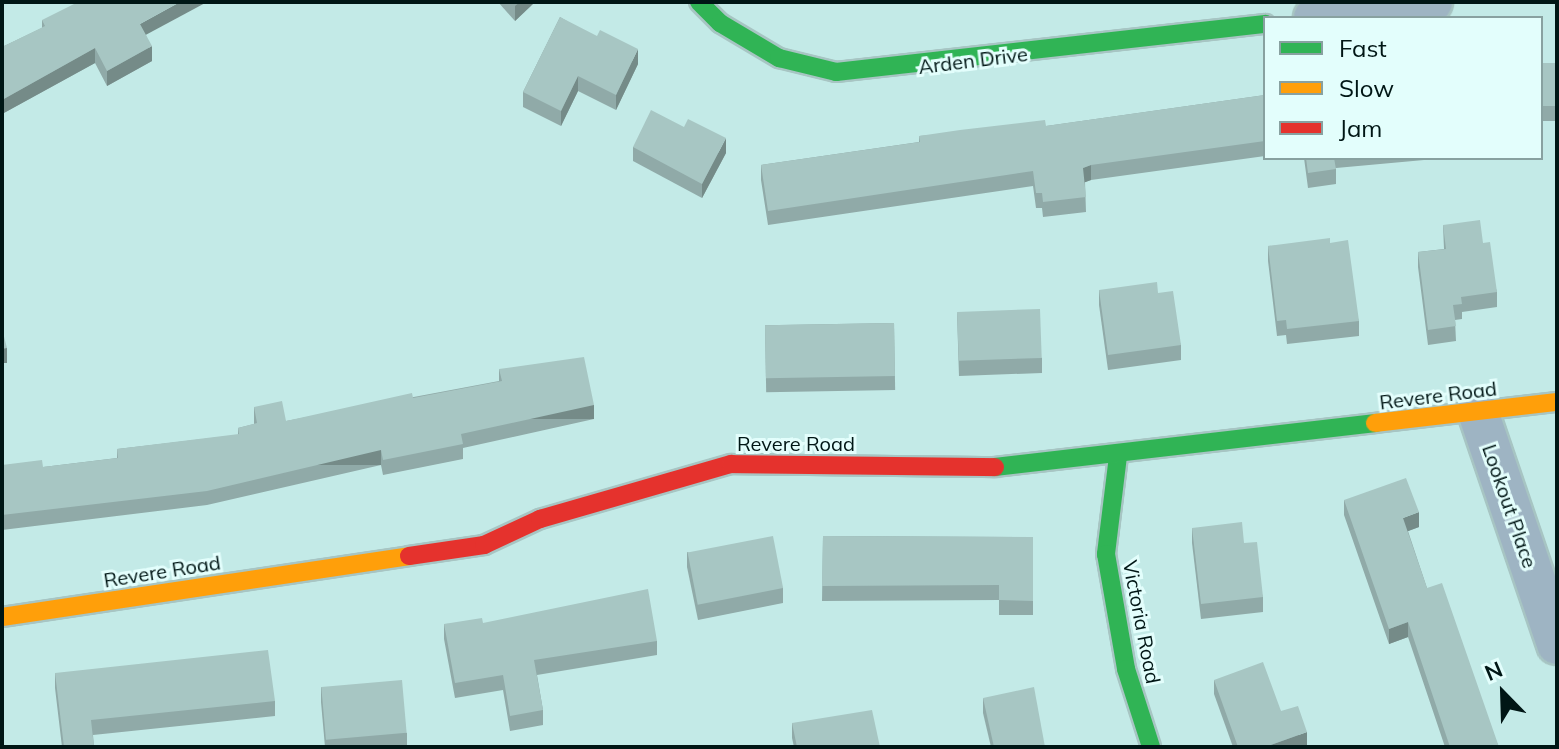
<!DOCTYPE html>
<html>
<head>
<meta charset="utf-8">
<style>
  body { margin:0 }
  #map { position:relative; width:1559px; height:749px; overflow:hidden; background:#c3eae7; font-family:Mulish,sans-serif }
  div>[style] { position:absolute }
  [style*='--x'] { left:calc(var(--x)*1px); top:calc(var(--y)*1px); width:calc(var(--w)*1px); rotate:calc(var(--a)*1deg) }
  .roads { filter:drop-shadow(2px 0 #a7c5c3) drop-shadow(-2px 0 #a7c5c3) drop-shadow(0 2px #a7c5c3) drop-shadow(0 -2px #a7c5c3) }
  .street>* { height:40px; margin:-20px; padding:0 20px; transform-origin:20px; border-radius:20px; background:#9eb4c3 }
  .fast>* { height:18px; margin:-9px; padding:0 9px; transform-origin:9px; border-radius:9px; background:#30b455 }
  .slow>* { height:18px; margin:-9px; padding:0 9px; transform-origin:9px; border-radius:9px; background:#ff9f0a }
  .jam>* { height:18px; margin:-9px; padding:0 9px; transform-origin:9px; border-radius:9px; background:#e5322d }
  .wall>* { inset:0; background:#90aaa8; transform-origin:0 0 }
  .shaded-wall>* { inset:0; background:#758b88; transform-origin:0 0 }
  .building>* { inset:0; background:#a7c6c3; transform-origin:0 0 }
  span { translate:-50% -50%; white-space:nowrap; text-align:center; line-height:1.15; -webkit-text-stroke:6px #e3fefc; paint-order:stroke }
  .street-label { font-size:20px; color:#001615 }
  .frame { position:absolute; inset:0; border:4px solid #001615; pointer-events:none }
  .legend { position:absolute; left:1263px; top:16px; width:280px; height:144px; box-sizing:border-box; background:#e3fefc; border:2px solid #88a1a0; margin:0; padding:10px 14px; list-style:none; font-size:24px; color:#001615 }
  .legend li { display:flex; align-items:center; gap:16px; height:40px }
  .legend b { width:40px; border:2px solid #88a1a0 }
  .north { position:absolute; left:1463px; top:653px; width:80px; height:80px; -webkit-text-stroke:6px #e3fefc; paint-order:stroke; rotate:337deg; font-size:22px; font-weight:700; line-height:32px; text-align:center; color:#001615 }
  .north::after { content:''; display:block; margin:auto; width:28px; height:36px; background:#001615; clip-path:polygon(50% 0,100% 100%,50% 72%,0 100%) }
</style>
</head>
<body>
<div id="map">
  <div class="roads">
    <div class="street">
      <div style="--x:1314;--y:18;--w:119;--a:-7.7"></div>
      <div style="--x:1478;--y:412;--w:245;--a:71.2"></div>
    </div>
    <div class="fast">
      <div style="--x:699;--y:2;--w:30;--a:45"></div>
      <div style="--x:720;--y:23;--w:69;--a:30.7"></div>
      <div style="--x:779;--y:58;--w:59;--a:13.8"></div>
      <div style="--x:836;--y:72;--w:432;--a:-6.4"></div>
      <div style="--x:1118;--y:456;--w:99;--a:97"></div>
      <div style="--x:1106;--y:554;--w:117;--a:80.1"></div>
      <div style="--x:1126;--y:669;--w:82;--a:72.2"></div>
      <div style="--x:995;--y:467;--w:383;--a:-6.6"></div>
    </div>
    <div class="slow">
      <div style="--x:1375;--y:423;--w:183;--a:-6.6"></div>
      <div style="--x:2;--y:617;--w:412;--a:-8.5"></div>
    </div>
    <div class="jam">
      <div style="--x:409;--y:556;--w:76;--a:-8.3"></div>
      <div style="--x:484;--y:545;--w:62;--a:-24.9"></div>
      <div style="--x:540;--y:519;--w:199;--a:-16.1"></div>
      <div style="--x:731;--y:464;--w:264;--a:0.7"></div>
    </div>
  </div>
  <div class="wall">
    <div style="clip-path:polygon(498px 2px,535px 2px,515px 21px)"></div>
    <div style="clip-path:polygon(560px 17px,638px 64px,616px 110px,578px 91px,561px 126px,523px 107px,523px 92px)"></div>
    <div style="clip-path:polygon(42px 20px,146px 35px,152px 61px,107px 86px,95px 63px,2px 114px,2px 47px,42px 28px)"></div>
    <div style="left:1557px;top:63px;width:58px;height:16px;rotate:90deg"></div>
    <div style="clip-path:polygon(1265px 95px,1265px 156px,1091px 180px,1085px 182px,1086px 212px,1043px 217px,1042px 208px,1036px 208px,1033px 186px,768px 225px,761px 180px,761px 165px,919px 142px,919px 136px,1046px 126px)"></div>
    <div style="clip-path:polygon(633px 147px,726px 153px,702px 198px,633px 161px)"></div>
    <div style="clip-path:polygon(1304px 158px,1424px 158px,1424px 160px,1336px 168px,1336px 184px,1308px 188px)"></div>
    <div style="clip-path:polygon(1443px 225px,1483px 243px,1497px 292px,1497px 307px,1462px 312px,1462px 319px,1455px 320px,1456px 341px,1428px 345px,1418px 267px,1418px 252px,1444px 249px)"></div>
    <div style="clip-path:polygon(1330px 243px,1359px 321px,1359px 336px,1287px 344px,1286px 335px,1277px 336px,1268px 261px,1268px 246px)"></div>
    <div style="clip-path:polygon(1099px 290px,1158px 293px,1181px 345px,1181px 360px,1108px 370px,1099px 305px)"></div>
    <div style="clip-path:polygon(957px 313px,1042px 358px,1042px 373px,959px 376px)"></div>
    <div style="left:894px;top:323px;width:67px;height:129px;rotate:89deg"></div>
    <div style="clip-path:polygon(499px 369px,594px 419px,463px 448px,463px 459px,383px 475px,381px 465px,207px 505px,2px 530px,2px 465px,43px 467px,117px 458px,117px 449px,238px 435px,238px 428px,254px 424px,254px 407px,286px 421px,499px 381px)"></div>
    <div style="clip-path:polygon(1344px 500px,1419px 527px,1408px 531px,1427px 588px,1499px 747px,1445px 747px,1408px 637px,1389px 644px,1344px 515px)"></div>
    <div style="clip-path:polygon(1192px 528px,1244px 543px,1263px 597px,1263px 612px,1201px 619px,1192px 543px)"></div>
    <div style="clip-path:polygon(823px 536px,1033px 537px,1033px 615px,999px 615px,999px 600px,822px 601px)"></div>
    <div style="clip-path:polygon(687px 552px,783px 588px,783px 603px,698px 620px,687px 567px)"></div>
    <div style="clip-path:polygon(483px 623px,657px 641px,657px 655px,537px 675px,543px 710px,543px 725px,510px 731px,503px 690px,455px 698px,444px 639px,444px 624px)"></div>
    <div style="clip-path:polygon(55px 673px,275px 701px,275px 716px,93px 735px,94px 747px,62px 747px,55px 688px)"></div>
    <div style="clip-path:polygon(1214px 680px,1281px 711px,1307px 746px,1233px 747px,1214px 694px)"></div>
    <div style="clip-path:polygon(321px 687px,407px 733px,407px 747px,325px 747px,321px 702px)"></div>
    <div style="clip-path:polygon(983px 698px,1045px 747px,991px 747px,983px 713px)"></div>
    <div style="clip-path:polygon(792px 723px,880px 747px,794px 747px,792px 738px)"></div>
  </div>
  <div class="shaded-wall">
    <div style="clip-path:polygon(180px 2px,207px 2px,140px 38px,140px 24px)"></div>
    <div style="clip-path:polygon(520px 2px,535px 2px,515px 21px,515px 6px)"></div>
    <div style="clip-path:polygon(152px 46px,152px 61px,107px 86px,107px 71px)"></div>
    <div style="clip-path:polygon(95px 48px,95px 63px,2px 114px,2px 100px)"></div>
    <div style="clip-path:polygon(638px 49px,638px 64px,616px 110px,616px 95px)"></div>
    <div style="clip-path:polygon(578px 76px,578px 91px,561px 126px,561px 111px)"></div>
    <div style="clip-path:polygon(726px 138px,726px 153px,702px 198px,702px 184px)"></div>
    <div style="clip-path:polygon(1091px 165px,1091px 180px,1083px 183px,1083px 168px)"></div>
    <div style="left:7px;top:348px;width:15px;height:5px;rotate:90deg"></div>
    <div style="left:594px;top:405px;width:14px;height:136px;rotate:90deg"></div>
    <div style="left:381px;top:450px;width:15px;height:179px;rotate:90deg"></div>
    <div style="clip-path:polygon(1419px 512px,1419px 527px,1403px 533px,1403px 518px)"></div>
    <div style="clip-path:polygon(1408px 622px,1408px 637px,1389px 644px,1389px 629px)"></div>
    <div style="clip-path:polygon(1307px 732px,1307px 746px,1265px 747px)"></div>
  </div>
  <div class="building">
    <div style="clip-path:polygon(78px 2px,180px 2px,140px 24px,152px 46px,107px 71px,95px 48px,2px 100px,2px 47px,45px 26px,42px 20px)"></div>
    <div style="clip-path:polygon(560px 17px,597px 36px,600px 30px,638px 49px,616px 95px,578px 76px,561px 111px,523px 92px)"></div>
    <div style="left:1557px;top:63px;width:43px;height:16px;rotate:90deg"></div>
    <div style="clip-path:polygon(1265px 95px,1265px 141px,1091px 165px,1083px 168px,1086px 197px,1043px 202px,1042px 193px,1036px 193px,1033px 171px,768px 211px,761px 165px,920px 142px,919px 136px,960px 130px,1045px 120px,1046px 126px)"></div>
    <div style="clip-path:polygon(651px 110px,684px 127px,688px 119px,726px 138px,702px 184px,633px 147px)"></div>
    <div style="clip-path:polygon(1306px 158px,1334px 158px,1336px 169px,1308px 173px)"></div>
    <div style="clip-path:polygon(1480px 220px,1483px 243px,1490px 242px,1497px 292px,1461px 297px,1462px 304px,1453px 305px,1456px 326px,1428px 330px,1418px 252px,1446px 249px,1443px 225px)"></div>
    <div style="clip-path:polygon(1330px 238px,1330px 243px,1348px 240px,1359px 321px,1287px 329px,1286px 320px,1277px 321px,1268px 246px)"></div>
    <div style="clip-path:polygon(1157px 282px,1158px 293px,1173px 291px,1181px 345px,1108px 355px,1099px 290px)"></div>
    <div style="left:1040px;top:309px;width:49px;height:83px;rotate:88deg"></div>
    <div style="left:894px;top:323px;width:53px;height:129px;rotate:89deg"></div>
    <div style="clip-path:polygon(2px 329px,7px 348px,2px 349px)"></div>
    <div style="clip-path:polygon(584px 357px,594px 405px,461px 434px,463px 444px,383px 460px,381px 450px,207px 491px,2px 515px,2px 465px,42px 460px,43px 467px,118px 458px,117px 449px,239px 434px,238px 428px,257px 423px,254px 407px,282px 401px,286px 421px,412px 393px,413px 398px,502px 381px,499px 369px)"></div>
    <div style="clip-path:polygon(1406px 478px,1419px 512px,1403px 518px,1427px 588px,1442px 583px,1499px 747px,1450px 747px,1408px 622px,1389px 629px,1344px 500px)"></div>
    <div style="clip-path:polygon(1242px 522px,1244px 543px,1257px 542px,1263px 597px,1201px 604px,1192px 528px)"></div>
    <div style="left:773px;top:536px;width:53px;height:87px;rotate:79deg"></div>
    <div style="clip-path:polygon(823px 536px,1033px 537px,1033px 601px,999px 600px,999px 585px,822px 586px)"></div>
    <div style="clip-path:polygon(648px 589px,657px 641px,534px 660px,543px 710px,510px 716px,503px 675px,455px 683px,444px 624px,482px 618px,483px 623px)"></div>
    <div style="clip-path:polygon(268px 650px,275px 701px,91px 720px,94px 747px,64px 747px,55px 673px)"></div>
    <div style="clip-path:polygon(1263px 662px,1281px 711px,1298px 706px,1307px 732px,1265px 747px,1238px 747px,1214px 680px)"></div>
    <div style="left:402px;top:680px;width:53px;height:81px;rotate:85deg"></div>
    <div style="clip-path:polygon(1034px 687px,1045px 747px,994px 747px,983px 698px)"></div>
    <div style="clip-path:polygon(872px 710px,880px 747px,797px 747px,792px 723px)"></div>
  </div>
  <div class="street-label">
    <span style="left:973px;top:60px;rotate:-7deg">Arden Drive</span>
    <span style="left:1438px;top:395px;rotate:-7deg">Revere Road</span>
    <span style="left:796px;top:443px">Revere Road</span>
    <span style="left:1510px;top:506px;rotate:71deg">Lookout Place</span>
    <span style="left:162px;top:571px;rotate:-9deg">Revere Road</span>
    <span style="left:1142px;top:622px;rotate:79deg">Victoria Road</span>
  </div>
  <div class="frame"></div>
  <ul class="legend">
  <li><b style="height:10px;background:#30b455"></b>Fast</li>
  <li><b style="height:10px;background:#ff9f0a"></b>Slow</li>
  <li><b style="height:10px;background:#e5322d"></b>Jam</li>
  </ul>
  <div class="north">N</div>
</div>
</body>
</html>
